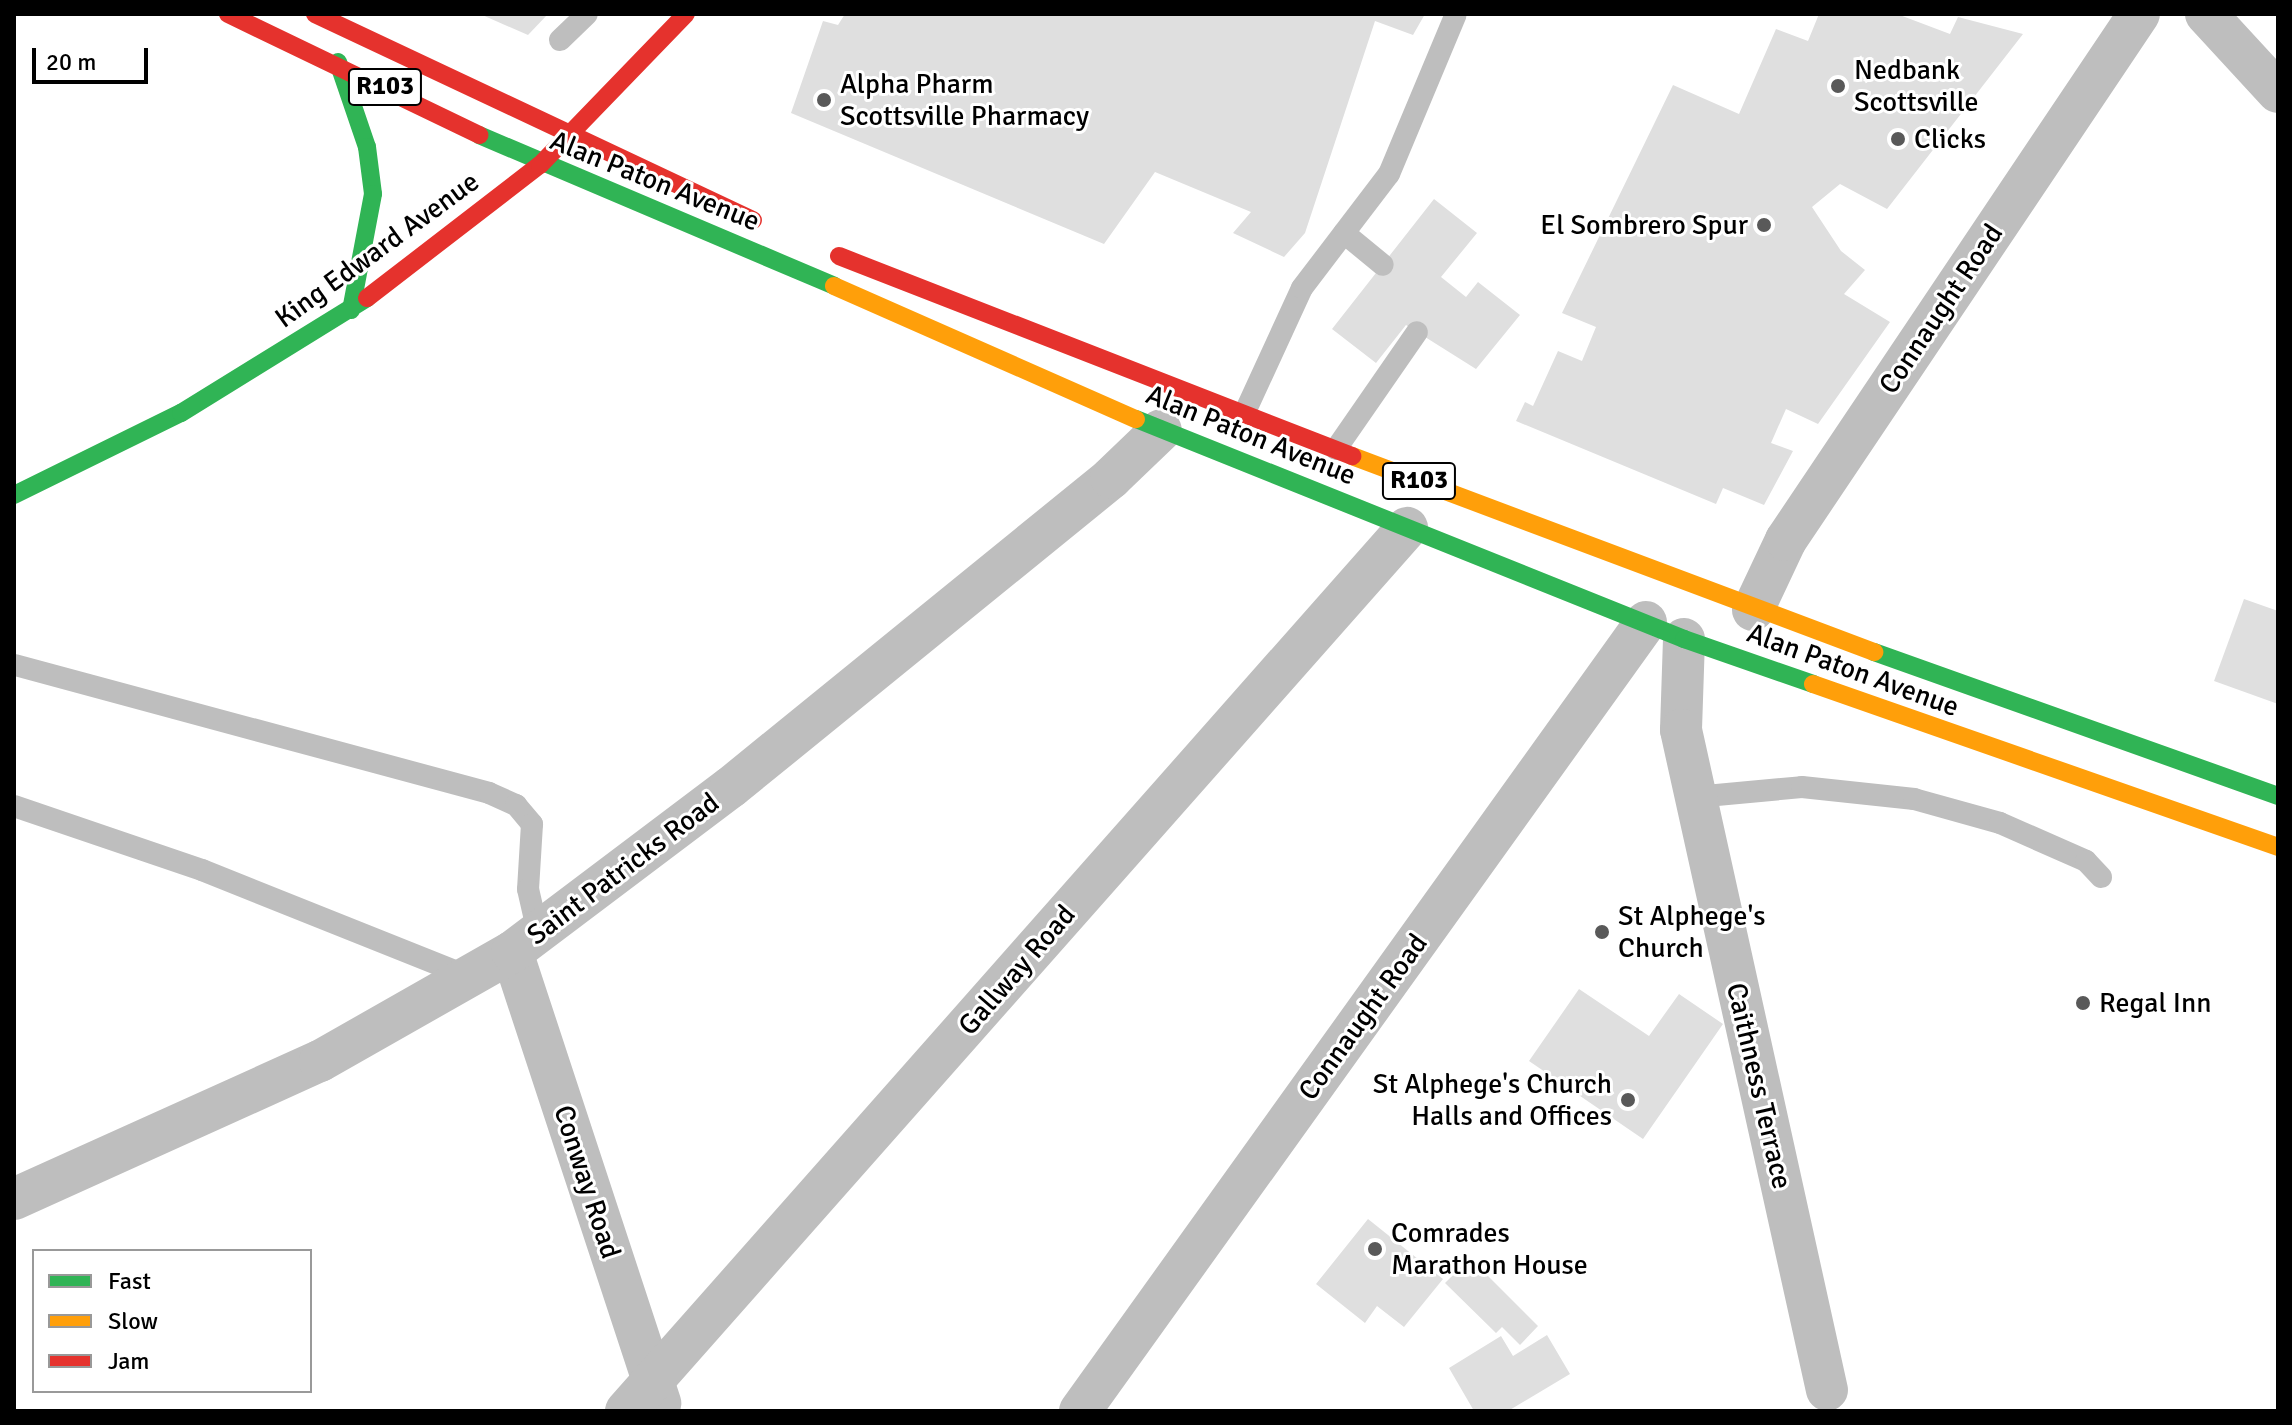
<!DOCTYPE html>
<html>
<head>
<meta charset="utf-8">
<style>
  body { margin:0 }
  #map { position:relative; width:2292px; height:1425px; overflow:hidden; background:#fff; font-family:Signika,sans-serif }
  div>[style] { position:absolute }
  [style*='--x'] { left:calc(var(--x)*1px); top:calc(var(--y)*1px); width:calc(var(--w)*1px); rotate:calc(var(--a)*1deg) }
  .building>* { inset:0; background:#dfdfdf }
  .lane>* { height:22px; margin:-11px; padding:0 11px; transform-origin:11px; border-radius:11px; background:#bebebe }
  .street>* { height:42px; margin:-21px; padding:0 21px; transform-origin:21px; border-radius:21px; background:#bebebe }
  .fast>* { height:18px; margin:-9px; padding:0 9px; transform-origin:9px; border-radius:9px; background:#30b455 }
  .slow>* { height:18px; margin:-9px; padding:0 9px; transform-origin:9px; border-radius:9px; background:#ff9f0a }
  .jam>* { height:18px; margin:-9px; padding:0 9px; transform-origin:9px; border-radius:9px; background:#e5322d }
  .dots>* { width:22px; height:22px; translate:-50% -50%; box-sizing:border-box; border:4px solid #fff; border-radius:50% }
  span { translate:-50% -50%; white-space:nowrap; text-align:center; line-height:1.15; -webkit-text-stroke:6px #fff; paint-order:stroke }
  .shield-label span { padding:2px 6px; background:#fff; border:2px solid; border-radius:6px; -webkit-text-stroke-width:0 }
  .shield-label { font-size:26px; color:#000; font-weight:700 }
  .poi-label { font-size:28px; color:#000 }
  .left { translate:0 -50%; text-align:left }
  .right { translate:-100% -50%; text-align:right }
  .street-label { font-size:28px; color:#000 }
  .frame { position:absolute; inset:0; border:16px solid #000; pointer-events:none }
  .legend { position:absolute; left:32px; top:1249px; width:280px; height:144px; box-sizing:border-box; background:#fff; border:2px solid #999; margin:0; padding:10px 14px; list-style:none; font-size:24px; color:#000 }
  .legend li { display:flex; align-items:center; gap:16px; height:40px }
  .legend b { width:40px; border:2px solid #999 }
  .scale { position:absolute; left:32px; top:48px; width:116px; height:36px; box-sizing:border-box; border:4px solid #000; border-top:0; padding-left:10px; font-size:24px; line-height:28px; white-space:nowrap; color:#000; -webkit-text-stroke:6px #fff; paint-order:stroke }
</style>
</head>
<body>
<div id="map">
  <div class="building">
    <div style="clip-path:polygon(480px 14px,548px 14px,528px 35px)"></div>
    <div style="clip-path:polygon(845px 14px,1425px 14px,1413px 35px,1375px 21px,1305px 233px,1284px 257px,1233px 233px,1251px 212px,1155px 172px,1104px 244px,791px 113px,823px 21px,838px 25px)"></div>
    <div style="clip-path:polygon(1819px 14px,1897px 14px,1950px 34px,1958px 17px,2023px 34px,1887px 209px,1840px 184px,1812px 207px,1841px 251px,1865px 270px,1844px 294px,1890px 322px,1818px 424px,1786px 409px,1771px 443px,1793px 451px,1764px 505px,1723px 488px,1716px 504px,1516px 421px,1525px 402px,1533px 406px,1558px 351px,1582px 361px,1596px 327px,1562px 313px,1673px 85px,1739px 114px,1776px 29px,1808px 41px)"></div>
    <div style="clip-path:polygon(1434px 199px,1477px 233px,1441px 277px,1466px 297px,1478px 282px,1520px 315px,1476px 369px,1406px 325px,1376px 363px,1332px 329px)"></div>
    <div style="clip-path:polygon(2244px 599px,2278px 611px,2278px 704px,2214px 681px)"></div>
    <div style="clip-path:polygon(1579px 989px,1649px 1036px,1679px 994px,1723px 1024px,1643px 1139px,1529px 1061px)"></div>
    <div style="clip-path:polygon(1368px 1219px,1443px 1279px,1404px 1327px,1377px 1306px,1365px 1323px,1316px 1284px)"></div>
    <div style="clip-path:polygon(1470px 1258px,1538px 1326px,1520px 1345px,1502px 1327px,1496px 1333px,1445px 1283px)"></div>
    <div style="clip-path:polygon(1547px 1335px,1570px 1374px,1508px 1411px,1474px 1411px,1449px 1368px,1501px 1336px,1513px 1356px)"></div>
  </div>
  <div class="lane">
    <div style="--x:560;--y:40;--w:37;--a:-44"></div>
    <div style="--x:1344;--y:233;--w:50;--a:39.4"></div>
    <div style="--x:1245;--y:412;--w:136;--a:-65.3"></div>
    <div style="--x:1302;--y:288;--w:143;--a:-52.7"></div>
    <div style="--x:1389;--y:174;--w:173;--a:-67.3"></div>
    <div style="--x:1336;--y:449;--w:142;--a:-55.3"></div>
    <div style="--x:15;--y:665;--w:491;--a:15.1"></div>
    <div style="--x:489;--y:793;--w:30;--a:24"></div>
    <div style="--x:516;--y:805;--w:25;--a:50"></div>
    <div style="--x:532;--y:824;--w:65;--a:93.5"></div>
    <div style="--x:528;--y:889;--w:45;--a:77.2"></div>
    <div style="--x:1695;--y:797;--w:107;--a:-5.3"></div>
    <div style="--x:1802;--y:787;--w:113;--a:6.1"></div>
    <div style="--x:1914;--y:799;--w:89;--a:15.6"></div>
    <div style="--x:2000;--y:823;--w:94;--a:23.8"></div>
    <div style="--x:2086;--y:861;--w:22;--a:47"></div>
    <div style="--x:14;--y:806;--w:199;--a:18.8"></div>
    <div style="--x:202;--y:870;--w:289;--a:21.8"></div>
  </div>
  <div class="street">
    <div style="--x:2206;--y:14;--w:106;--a:47.3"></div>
    <div style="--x:1753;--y:610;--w:77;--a:-64.8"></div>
    <div style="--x:1786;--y:540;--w:633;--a:-56.13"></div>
    <div style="--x:1684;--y:639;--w:91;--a:91.9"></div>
    <div style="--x:1681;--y:730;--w:676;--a:77.53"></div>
    <div style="--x:512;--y:952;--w:475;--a:71.8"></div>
    <div style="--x:14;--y:1199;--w:336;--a:-24.3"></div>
    <div style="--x:320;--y:1061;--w:221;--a:-29.6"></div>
    <div style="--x:512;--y:952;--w:274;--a:-37"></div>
    <div style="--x:731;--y:787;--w:490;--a:-39.1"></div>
    <div style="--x:1111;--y:478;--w:69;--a:-43.8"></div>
    <div style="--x:626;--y:1411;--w:1179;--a:-48.51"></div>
    <div style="--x:1080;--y:1411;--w:971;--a:-54.35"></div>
  </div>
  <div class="fast">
    <div style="--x:338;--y:62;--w:90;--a:71.2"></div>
    <div style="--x:367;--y:147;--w:47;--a:82.7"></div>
    <div style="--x:373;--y:194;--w:118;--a:100.7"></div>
    <div style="--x:479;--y:135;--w:386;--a:23"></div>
    <div style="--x:1136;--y:419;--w:591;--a:21.87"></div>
    <div style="--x:1684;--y:639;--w:137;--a:19.2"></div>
    <div style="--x:14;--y:495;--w:186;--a:-26.2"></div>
    <div style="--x:181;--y:413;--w:219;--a:-31.7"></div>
    <div style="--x:1874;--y:652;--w:429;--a:19.6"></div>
  </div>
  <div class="slow">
    <div style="--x:834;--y:286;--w:330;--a:23.8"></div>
    <div style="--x:1352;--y:456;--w:558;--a:20.58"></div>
    <div style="--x:1813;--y:684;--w:493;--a:19.3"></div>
  </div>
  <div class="jam">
    <div style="--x:228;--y:14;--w:279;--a:25.7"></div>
    <div style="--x:315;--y:14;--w:484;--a:25.2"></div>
    <div style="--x:839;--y:256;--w:551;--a:21.3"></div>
    <div style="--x:367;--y:298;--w:218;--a:-37.6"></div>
    <div style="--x:540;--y:165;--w:210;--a:-46"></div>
  </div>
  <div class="dots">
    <div style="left:1838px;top:86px;background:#595959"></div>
    <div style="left:824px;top:100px;background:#595959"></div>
    <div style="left:1898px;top:139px;background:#595959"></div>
    <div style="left:1764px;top:225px;background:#595959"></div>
    <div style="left:1602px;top:932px;background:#595959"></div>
    <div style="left:2083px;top:1003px;background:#595959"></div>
    <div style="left:1628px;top:1100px;background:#595959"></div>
    <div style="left:1375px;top:1249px;background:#595959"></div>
  </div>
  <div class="shield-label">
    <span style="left:385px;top:87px">R103</span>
    <span style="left:1419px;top:481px">R103</span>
  </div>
  <div class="poi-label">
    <span class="left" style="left:1854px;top:86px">Nedbank<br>Scottsville</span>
    <span class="left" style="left:840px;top:100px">Alpha Pharm<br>Scottsville Pharmacy</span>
    <span class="left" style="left:1914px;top:139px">Clicks</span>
    <span class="right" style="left:1748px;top:225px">El Sombrero Spur</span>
    <span class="left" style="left:1618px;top:932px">St Alphege's<br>Church</span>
    <span class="left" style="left:2099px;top:1003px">Regal Inn</span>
    <span class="right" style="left:1612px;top:1100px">St Alphege's Church<br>Halls and Offices</span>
    <span class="left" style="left:1391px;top:1249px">Comrades<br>Marathon House</span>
  </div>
  <div class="street-label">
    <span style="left:655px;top:181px;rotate:22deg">Alan Paton Avenue</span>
    <span style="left:377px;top:250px;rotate:-36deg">King Edward Avenue</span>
    <span style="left:1941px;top:309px;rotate:-56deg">Connaught Road</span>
    <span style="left:1251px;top:435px;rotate:22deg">Alan Paton Avenue</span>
    <span style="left:1853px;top:670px;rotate:20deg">Alan Paton Avenue</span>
    <span style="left:623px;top:869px;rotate:-37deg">Saint Patricks Road</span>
    <span style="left:1017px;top:970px;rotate:-49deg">Gallway Road</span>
    <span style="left:1363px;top:1017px;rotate:-54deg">Connaught Road</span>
    <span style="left:1759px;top:1086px;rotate:77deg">Caithness Terrace</span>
    <span style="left:587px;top:1182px;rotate:72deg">Conway Road</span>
  </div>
  <div class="frame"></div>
  <ul class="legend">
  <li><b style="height:10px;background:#30b455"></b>Fast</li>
  <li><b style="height:10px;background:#ff9f0a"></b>Slow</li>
  <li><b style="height:10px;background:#e5322d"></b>Jam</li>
  </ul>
  <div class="scale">20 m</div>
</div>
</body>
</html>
